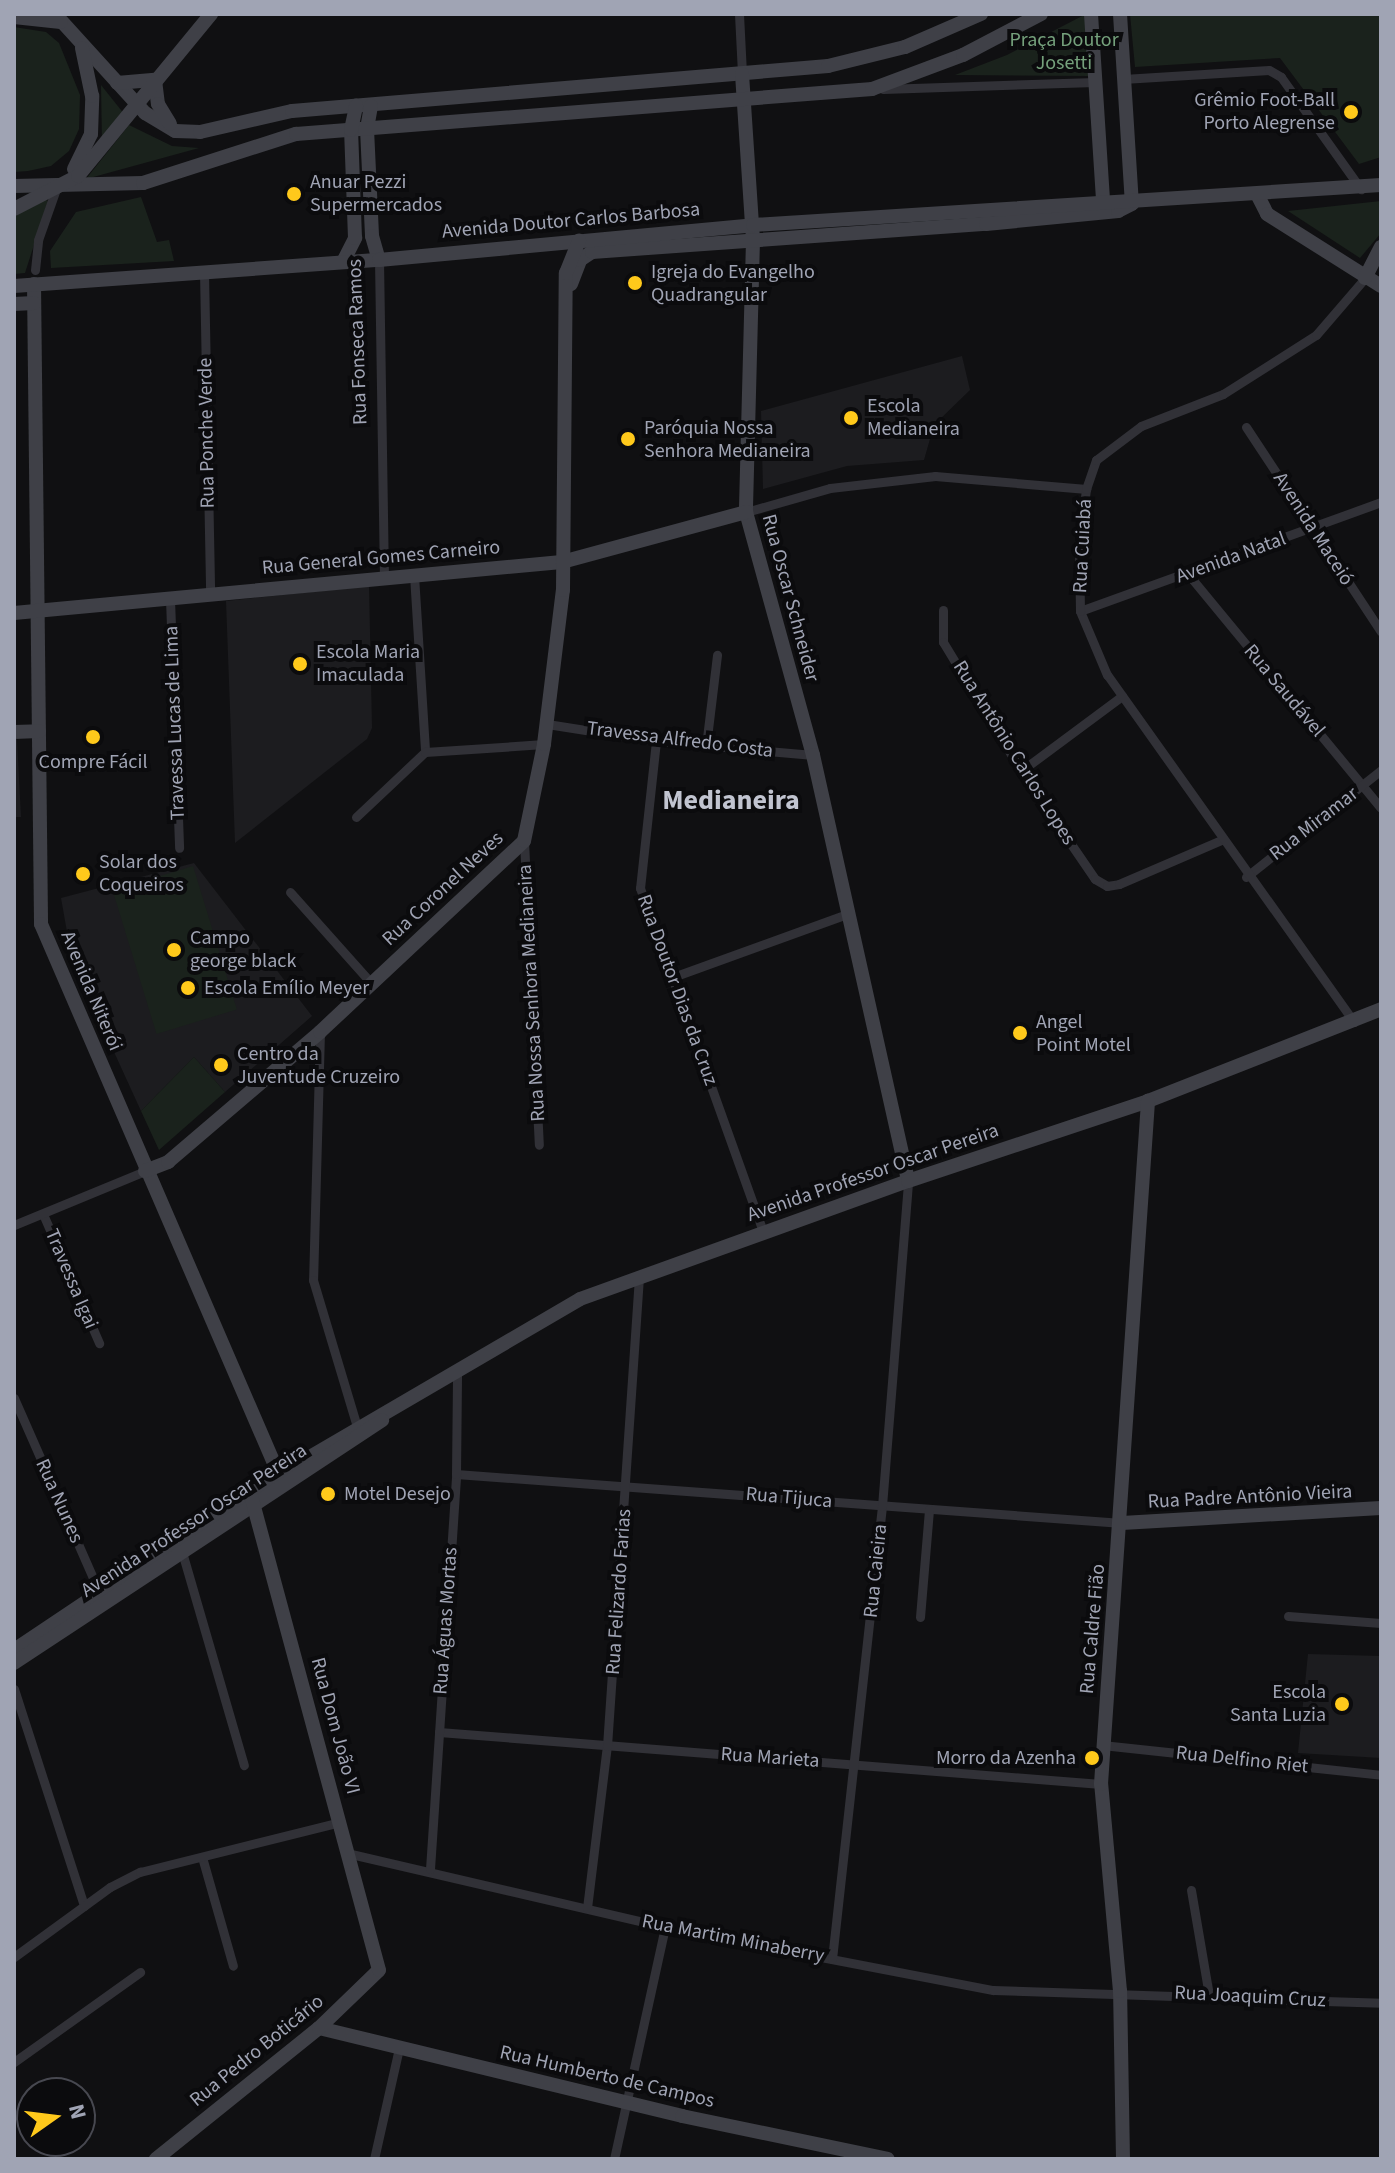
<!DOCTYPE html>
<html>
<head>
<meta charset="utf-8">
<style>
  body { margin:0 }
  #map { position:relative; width:1395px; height:2173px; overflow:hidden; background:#101012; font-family:"Source Sans 3",sans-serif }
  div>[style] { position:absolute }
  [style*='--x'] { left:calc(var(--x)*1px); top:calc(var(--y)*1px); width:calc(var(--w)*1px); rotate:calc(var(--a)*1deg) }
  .built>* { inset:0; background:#1c1c1f }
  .green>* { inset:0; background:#1a221c; transform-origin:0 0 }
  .street>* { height:9px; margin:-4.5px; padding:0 4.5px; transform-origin:4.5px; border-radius:4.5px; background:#313137 }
  .secondary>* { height:14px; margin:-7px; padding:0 7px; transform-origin:7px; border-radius:7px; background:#3f4047 }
  .dots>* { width:22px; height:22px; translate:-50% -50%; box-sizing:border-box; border:4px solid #0b0b0d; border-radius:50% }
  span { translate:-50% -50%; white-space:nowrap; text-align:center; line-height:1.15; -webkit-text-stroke:8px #0b0b0d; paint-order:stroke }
  .park-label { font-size:20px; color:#75a17c }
  .poi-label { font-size:20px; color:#a0a4b4 }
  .right { translate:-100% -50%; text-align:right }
  .left { translate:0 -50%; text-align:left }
  .street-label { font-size:20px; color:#a0a4b4 }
  .district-label { font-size:28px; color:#c1c4d0; font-weight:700 }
  .frame { position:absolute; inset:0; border:16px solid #a0a4b4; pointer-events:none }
  .north { position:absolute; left:16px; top:2077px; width:80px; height:80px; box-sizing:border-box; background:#0b0b0d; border:2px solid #474850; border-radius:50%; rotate:76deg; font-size:22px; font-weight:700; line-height:32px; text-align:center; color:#a0a4b4 }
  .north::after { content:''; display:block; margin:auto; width:28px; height:36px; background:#ffc91b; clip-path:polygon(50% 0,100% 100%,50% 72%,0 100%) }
</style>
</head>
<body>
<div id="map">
  <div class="built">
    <div style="clip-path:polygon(962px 356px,970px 390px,934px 425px,924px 460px,847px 466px,763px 489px,761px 411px)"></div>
    <div style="clip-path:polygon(369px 586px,372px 728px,367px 739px,235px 843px,226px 601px)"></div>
    <div style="clip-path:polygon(17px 739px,21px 817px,14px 817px,14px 740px)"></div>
    <div style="clip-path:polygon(194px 863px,312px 1016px,225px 1092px,194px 1057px,141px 1111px,72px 960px,61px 898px)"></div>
    <div style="clip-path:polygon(1308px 1654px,1381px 1656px,1381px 1758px,1298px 1753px)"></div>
  </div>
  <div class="green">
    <div style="clip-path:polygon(1086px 14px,1090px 76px,955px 75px,1007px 55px)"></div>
    <div style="clip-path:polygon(1130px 14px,1381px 14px,1381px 157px,1359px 164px,1280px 58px,1135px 67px)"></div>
    <div style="clip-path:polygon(14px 27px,46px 32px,59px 43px,80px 95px,79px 129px,69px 151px,51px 166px,28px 171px,14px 172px)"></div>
    <div style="clip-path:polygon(101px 85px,125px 115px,102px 142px)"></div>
    <div style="clip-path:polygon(129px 125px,172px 146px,199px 148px,86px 179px)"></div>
    <div style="clip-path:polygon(141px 197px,157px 242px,169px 240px,174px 261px,51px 268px,50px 251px,76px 212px)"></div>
    <div style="clip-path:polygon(42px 198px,48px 201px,25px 273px,14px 274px,14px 217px)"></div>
    <div style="clip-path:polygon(1381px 201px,1381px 233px,1360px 258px,1288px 211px)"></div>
    <div style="left:193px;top:866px;width:150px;height:84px;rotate:73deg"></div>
    <div style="clip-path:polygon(194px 1057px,225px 1092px,159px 1150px,141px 1111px)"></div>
  </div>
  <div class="street">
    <div style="--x:739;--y:14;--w:60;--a:87.1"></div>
    <div style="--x:1123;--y:79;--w:146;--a:-3.5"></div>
    <div style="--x:1269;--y:70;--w:14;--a:30"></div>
    <div style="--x:1281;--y:77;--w:138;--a:54.5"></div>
    <div style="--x:883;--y:89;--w:212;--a:-1.9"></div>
    <div style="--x:379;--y:260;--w:317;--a:89.1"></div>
    <div style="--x:35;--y:270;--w:30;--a:-84"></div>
    <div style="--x:38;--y:240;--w:57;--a:-70.6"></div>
    <div style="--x:204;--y:272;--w:322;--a:88.9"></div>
    <div style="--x:1246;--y:427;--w:245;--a:56.6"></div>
    <div style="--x:746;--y:512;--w:87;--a:-15.9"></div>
    <div style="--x:830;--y:488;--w:106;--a:-6.5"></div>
    <div style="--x:935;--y:476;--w:152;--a:4.9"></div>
    <div style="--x:1188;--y:574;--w:303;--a:50.5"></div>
    <div style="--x:414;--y:575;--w:177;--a:86.4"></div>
    <div style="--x:170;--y:599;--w:249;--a:87.9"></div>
    <div style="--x:943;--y:610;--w:32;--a:90"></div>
    <div style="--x:943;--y:642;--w:151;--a:58.8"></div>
    <div style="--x:1021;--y:771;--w:131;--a:55.6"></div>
    <div style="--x:1095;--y:879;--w:14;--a:30"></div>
    <div style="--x:1107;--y:886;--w:12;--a:-9"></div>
    <div style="--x:1119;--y:884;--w:111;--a:-23.3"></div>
    <div style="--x:1080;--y:611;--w:320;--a:-19.9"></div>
    <div style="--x:547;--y:724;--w:110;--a:8.9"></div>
    <div style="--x:656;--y:741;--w:158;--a:5.1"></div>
    <div style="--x:656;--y:741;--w:148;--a:96.2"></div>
    <div style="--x:640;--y:888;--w:365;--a:70.3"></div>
    <div style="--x:706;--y:746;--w:92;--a:-83.1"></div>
    <div style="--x:1021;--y:771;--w:126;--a:-36.6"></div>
    <div style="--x:356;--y:817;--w:95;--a:-43.3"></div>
    <div style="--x:425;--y:752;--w:119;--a:-3.8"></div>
    <div style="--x:524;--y:841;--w:304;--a:87.2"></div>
    <div style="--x:1246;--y:877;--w:172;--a:-38.4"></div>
    <div style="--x:290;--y:892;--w:122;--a:48.3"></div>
    <div style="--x:673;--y:977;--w:188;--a:-19.9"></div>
    <div style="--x:1354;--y:1022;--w:426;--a:-125.4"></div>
    <div style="--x:1107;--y:675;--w:69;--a:-112.9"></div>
    <div style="--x:1080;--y:611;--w:65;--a:-90.9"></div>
    <div style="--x:1079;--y:546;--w:57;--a:-83"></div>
    <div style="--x:1086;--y:489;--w:31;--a:-71"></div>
    <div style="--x:1096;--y:460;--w:56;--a:-37.1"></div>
    <div style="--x:1141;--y:426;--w:88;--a:-21.3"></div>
    <div style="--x:1223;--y:394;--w:110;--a:-32.4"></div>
    <div style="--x:1316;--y:335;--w:75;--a:-49.3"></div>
    <div style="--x:320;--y:1032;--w:248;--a:91.6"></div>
    <div style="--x:313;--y:1280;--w:153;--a:73.3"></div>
    <div style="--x:43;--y:1214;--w:141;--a:66.5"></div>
    <div style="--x:14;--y:1225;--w:142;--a:-22.4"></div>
    <div style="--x:14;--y:1398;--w:216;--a:66.3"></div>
    <div style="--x:456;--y:1474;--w:668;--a:4.21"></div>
    <div style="--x:182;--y:1552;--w:222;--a:73.8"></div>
    <div style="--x:1288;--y:1616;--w:93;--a:4.3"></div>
    <div style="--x:920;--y:1617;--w:108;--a:-85.2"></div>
    <div style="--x:14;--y:1689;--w:228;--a:72.1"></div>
    <div style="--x:439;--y:1732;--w:664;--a:4.49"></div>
    <div style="--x:1102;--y:1745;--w:281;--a:6.1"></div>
    <div style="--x:351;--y:1854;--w:322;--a:13.1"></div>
    <div style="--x:665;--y:1927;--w:334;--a:10.9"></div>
    <div style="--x:993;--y:1990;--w:388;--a:1.9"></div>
    <div style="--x:202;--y:1857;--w:113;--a:74.1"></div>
    <div style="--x:430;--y:1869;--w:396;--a:-86.2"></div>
    <div style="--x:456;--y:1474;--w:102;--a:-89.4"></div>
    <div style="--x:1191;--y:1890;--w:107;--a:80.3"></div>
    <div style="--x:587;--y:1908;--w:163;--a:-83"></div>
    <div style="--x:607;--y:1746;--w:471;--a:-86.1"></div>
    <div style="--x:14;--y:1957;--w:119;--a:-36.1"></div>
    <div style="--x:110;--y:1887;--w:34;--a:-27"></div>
    <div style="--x:140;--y:1872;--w:207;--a:-14"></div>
    <div style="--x:832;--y:1959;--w:456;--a:-83.7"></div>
    <div style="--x:882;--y:1506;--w:326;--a:-85.4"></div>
    <div style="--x:14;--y:2062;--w:155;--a:-35.5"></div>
    <div style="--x:374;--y:2159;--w:114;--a:-77.3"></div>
    <div style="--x:614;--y:2159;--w:238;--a:-77.6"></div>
  </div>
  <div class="secondary">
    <div style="--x:55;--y:14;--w:134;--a:47.7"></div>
    <div style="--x:145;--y:113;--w:35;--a:31"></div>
    <div style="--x:175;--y:131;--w:25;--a:2"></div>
    <div style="--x:200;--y:132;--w:94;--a:-12.9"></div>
    <div style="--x:292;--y:111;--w:538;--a:-4.8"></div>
    <div style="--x:828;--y:66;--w:79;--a:-13.9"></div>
    <div style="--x:905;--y:47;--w:83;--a:-23.5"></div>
    <div style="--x:1091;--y:14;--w:187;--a:86.3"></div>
    <div style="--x:1120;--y:14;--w:190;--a:86.4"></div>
    <div style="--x:14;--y:17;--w:47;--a:6.1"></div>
    <div style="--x:742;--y:74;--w:166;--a:86.2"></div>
    <div style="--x:753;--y:240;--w:272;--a:91.5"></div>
    <div style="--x:746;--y:512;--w:252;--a:74.6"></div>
    <div style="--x:813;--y:755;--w:436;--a:77.4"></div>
    <div style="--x:155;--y:80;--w:24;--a:83"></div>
    <div style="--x:158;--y:104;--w:23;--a:59"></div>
    <div style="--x:117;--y:83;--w:38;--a:-5"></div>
    <div style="--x:371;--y:106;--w:23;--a:100"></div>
    <div style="--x:367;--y:129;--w:107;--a:87.3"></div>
    <div style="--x:372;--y:236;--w:25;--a:74"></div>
    <div style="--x:74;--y:169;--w:39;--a:-64"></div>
    <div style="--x:91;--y:134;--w:38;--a:-88"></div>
    <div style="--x:92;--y:96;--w:49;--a:-101.8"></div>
    <div style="--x:14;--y:186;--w:129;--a:-1.3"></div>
    <div style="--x:143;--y:183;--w:161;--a:-17.8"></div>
    <div style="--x:296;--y:134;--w:578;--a:-4.47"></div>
    <div style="--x:872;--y:89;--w:97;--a:-20.5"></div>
    <div style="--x:963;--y:55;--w:88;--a:-27.7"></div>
    <div style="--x:1258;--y:196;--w:20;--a:63"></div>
    <div style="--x:1267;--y:214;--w:135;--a:32.3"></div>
    <div style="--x:14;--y:209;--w:72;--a:-27.3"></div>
    <div style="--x:78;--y:176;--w:210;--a:-50.6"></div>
    <div style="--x:343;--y:262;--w:27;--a:-63"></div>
    <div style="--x:355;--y:238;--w:108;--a:-92.1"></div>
    <div style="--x:351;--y:130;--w:25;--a:-78"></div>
    <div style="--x:1365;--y:278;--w:35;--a:-63"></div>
    <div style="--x:34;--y:284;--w:640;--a:89.37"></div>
    <div style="--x:41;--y:924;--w:610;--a:66.63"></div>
    <div style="--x:571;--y:284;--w:26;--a:-69"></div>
    <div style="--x:580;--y:260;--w:14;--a:-34"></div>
    <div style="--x:592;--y:252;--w:395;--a:-4.1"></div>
    <div style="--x:986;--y:224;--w:133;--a:-5.6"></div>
    <div style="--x:1118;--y:211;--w:16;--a:-27"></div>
    <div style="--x:14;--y:286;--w:366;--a:-4.1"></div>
    <div style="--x:379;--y:260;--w:376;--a:-5.3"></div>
    <div style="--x:753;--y:225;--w:629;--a:-3.64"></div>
    <div style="--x:14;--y:304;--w:20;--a:-3"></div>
    <div style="--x:14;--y:613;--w:550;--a:-5.32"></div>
    <div style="--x:562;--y:562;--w:191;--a:-15.2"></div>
    <div style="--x:14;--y:732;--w:25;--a:-2"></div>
    <div style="--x:145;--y:1171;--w:25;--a:-21"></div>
    <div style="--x:168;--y:1162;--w:200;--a:-40.5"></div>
    <div style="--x:320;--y:1032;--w:279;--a:-43.1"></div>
    <div style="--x:524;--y:841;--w:99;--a:-78.3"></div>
    <div style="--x:544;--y:744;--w:155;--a:-83"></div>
    <div style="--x:563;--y:590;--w:317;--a:-89.5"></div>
    <div style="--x:566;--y:273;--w:35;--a:-68"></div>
    <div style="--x:1122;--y:1523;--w:259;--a:-3.3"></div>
    <div style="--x:14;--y:1650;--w:284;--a:-33.8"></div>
    <div style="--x:250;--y:1492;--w:382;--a:-30.3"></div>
    <div style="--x:580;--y:1299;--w:349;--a:-19.8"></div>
    <div style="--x:908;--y:1181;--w:253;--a:-18.4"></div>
    <div style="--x:1148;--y:1101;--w:251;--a:-21.5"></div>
    <div style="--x:14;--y:1663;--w:441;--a:-33.4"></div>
    <div style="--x:319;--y:2028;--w:374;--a:13.6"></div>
    <div style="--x:682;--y:2116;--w:210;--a:11.8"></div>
    <div style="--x:156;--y:2159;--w:209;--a:-38.8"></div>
    <div style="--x:319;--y:2028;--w:83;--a:-44"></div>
    <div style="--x:379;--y:1970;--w:495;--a:-105.1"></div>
    <div style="--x:1123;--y:2159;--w:168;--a:-91"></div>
    <div style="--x:1120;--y:1991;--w:208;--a:-95.2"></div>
    <div style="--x:1101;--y:1784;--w:685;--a:-86.06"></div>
  </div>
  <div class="dots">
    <div style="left:1351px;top:112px;background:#ffc91b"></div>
    <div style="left:294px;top:194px;background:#ffc91b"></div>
    <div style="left:635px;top:283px;background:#ffc91b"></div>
    <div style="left:851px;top:418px;background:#ffc91b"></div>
    <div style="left:628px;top:439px;background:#ffc91b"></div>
    <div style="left:300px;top:664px;background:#ffc91b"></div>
    <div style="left:93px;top:737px;background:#ffc91b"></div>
    <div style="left:83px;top:874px;background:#ffc91b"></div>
    <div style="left:174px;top:950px;background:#ffc91b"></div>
    <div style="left:188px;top:988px;background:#ffc91b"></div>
    <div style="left:1020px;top:1033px;background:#ffc91b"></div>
    <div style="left:221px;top:1065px;background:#ffc91b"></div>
    <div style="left:328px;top:1494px;background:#ffc91b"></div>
    <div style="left:1342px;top:1704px;background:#ffc91b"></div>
    <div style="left:1092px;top:1758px;background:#ffc91b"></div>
  </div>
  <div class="park-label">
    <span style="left:1064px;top:52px">Praça Doutor<br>Josetti</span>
  </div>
  <div class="poi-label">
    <span class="right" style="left:1335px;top:112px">Grêmio Foot-Ball<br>Porto Alegrense</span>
    <span class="left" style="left:310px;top:194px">Anuar Pezzi<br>Supermercados</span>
    <span class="left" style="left:651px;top:284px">Igreja do Evangelho<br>Quadrangular</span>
    <span class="left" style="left:867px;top:418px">Escola<br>Medianeira</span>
    <span class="left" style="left:644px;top:440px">Paróquia Nossa<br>Senhora Medianeira</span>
    <span class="left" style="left:316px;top:664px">Escola Maria<br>Imaculada</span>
    <span style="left:93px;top:762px">Compre Fácil</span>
    <span class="left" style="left:99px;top:874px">Solar dos<br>Coqueiros</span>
    <span class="left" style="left:190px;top:950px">Campo<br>george black</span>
    <span class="left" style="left:204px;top:988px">Escola Emílio Meyer</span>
    <span class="left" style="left:1036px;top:1034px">Angel<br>Point Motel</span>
    <span class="left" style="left:237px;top:1066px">Centro da<br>Juventude Cruzeiro</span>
    <span class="left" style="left:344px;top:1494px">Motel Desejo</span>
    <span class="right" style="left:1326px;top:1704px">Escola<br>Santa Luzia</span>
    <span class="right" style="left:1076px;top:1758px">Morro da Azenha</span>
  </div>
  <div class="street-label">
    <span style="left:571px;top:221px;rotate:-5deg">Avenida Doutor Carlos Barbosa</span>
    <span style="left:358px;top:342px;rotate:-92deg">Rua Fonseca Ramos</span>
    <span style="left:207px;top:433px;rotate:-91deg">Rua Ponche Verde</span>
    <span style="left:1313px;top:529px;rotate:57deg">Avenida Maceió</span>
    <span style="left:1083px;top:546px;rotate:-87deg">Rua Cuiabá</span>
    <span style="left:381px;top:558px;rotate:-5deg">Rua General Gomes Carneiro</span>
    <span style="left:1231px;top:558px;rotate:-20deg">Avenida Natal</span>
    <span style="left:790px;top:598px;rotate:75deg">Rua Oscar Schneider</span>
    <span style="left:1284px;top:691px;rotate:50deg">Rua Saudável</span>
    <span style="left:175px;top:723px;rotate:-92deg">Travessa Lucas de Lima</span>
    <span style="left:680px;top:740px;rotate:7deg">Travessa Alfredo Costa</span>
    <span style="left:1014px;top:753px;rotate:58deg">Rua Antônio Carlos Lopes</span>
    <span style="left:1314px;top:824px;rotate:-38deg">Rua Miramar</span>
    <span style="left:443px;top:889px;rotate:-43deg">Rua Coronel Neves</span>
    <span style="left:677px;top:990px;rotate:70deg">Rua Doutor Dias da Cruz</span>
    <span style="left:91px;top:991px;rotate:67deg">Avenida Niterói</span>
    <span style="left:532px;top:993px;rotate:-93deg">Rua Nossa Senhora Medianeira</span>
    <span style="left:873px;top:1173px;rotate:-19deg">Avenida Professor Oscar Pereira</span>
    <span style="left:71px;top:1279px;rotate:67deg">Travessa Igai</span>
    <span style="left:1250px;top:1497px;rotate:-3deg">Rua Padre Antônio Vieira</span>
    <span style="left:789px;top:1498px;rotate:5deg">Rua Tijuca</span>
    <span style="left:59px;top:1501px;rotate:66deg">Rua Nunes</span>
    <span style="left:194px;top:1521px;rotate:-33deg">Avenida Professor Oscar Pereira</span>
    <span style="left:876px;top:1571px;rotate:-84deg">Rua Caieira</span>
    <span style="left:619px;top:1592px;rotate:-86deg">Rua Felizardo Farias</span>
    <span style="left:446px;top:1621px;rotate:-86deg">Rua Águas Mortas</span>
    <span style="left:1093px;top:1629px;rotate:-85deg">Rua Caldre Fião</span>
    <span style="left:335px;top:1726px;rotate:75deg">Rua Dom João VI</span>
    <span style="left:770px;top:1758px;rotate:4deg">Rua Marieta</span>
    <span style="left:1242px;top:1760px;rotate:6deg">Rua Delfino Riet</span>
    <span style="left:733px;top:1939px;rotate:11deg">Rua Martim Minaberry</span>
    <span style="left:1250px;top:1997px;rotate:3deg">Rua Joaquim Cruz</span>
    <span style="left:257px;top:2051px;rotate:-39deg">Rua Pedro Boticário</span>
    <span style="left:607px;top:2077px;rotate:13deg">Rua Humberto de Campos</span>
  </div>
  <div class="district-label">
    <span style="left:731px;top:800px">Medianeira</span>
  </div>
  <div class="frame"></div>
  <div class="north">N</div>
</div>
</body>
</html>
